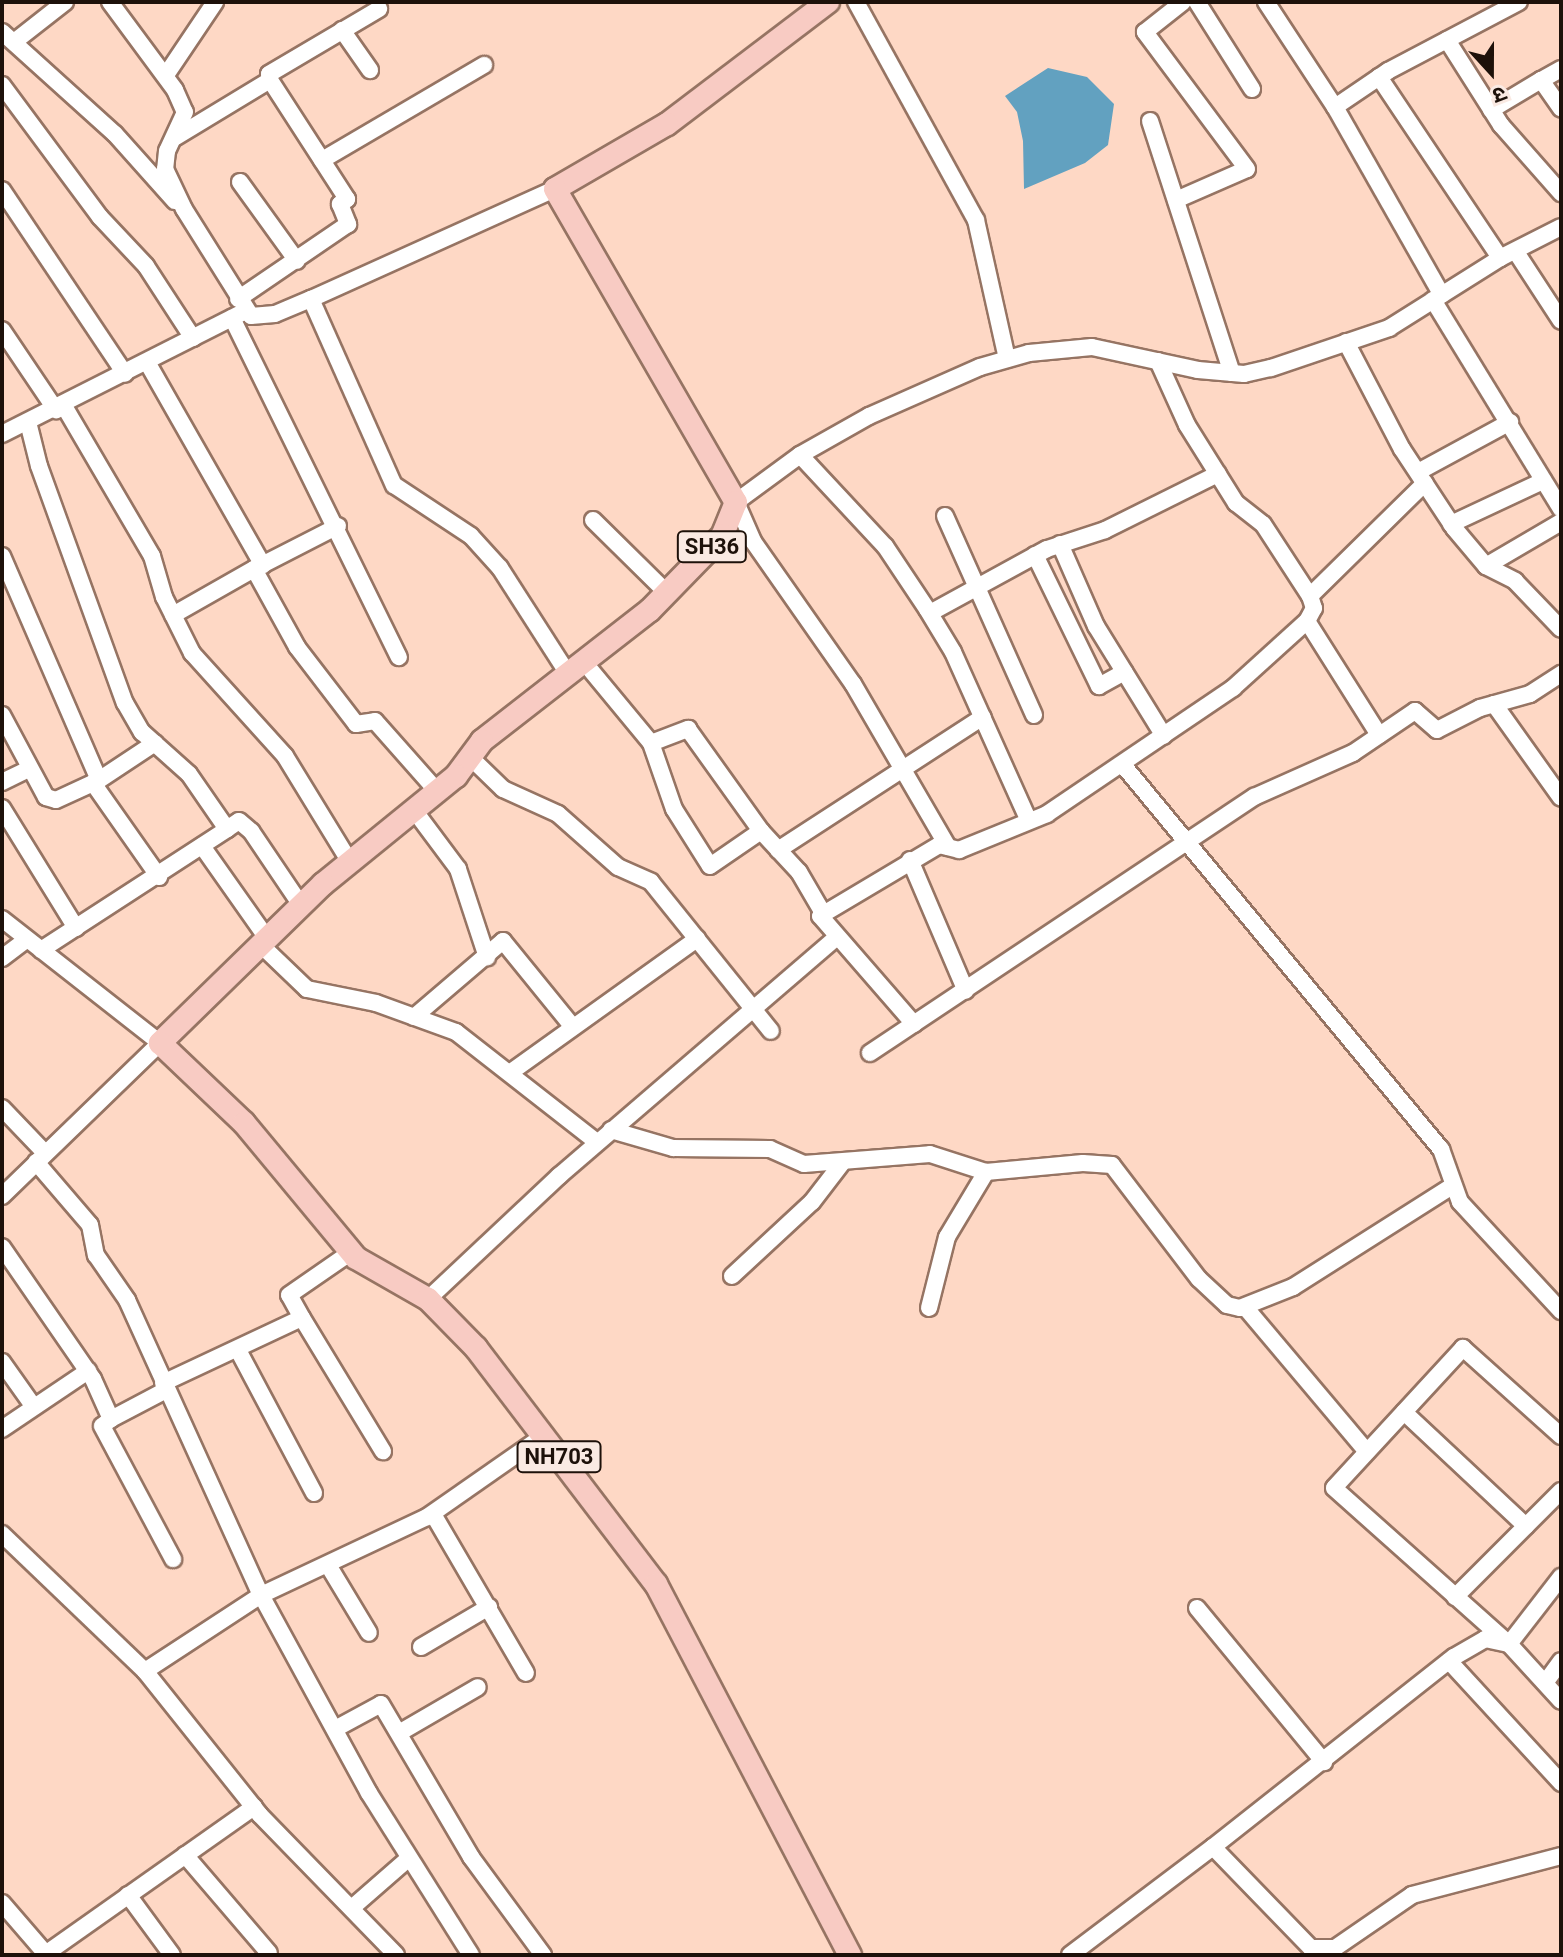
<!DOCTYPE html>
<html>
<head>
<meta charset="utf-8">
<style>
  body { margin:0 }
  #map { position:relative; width:1563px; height:1957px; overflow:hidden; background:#fed8c5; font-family:Roboto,"Noto Sans Devanagari",sans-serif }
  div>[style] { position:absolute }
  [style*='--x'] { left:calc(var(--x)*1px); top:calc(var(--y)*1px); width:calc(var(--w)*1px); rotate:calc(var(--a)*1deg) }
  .water>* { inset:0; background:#62a1c0 }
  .roads { filter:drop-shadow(2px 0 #967463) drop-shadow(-2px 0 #967463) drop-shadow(0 2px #967463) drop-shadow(0 -2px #967463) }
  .minor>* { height:16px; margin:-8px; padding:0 8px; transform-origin:8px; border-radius:8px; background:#fff }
  .highway>* { height:22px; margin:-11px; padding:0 11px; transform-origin:11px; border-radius:11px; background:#f8cbc3 }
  span { translate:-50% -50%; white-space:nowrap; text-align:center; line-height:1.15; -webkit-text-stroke:6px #faeae3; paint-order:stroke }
  .shield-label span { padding:2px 6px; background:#faeae3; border:2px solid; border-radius:6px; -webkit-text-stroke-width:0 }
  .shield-label { font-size:22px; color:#1d110a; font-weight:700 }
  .frame { position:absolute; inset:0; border:4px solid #1d110a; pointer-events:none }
  .north { position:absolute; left:1451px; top:32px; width:80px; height:80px; -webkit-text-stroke:6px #faeae3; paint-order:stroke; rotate:159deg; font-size:22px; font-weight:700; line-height:32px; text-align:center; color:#1d110a }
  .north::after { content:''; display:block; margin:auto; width:28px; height:36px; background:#1d110a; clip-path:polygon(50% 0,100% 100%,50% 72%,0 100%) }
</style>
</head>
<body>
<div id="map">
  <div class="water">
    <div style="clip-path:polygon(1048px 68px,1087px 77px,1114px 104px,1108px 145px,1085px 163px,1024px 189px,1023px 141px,1017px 112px,1005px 96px)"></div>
  </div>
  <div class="roads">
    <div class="minor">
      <div style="--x:110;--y:2;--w:109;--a:53.5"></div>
      <div style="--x:175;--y:90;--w:24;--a:66"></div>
      <div style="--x:185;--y:112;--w:43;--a:114.8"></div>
      <div style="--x:167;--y:151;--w:18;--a:96"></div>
      <div style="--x:165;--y:169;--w:44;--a:64.6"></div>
      <div style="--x:184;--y:209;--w:126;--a:57.9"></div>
      <div style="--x:251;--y:316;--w:24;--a:-5"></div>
      <div style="--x:275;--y:314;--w:39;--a:-23"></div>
      <div style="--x:311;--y:299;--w:268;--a:-24.3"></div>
      <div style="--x:856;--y:2;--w:249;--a:61.2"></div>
      <div style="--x:976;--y:220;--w:142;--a:77.4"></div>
      <div style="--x:1197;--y:2;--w:103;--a:57.7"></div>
      <div style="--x:1266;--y:2;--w:126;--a:56.7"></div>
      <div style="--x:1335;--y:107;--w:216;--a:60.4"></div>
      <div style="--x:342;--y:30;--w:49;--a:55"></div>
      <div style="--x:2;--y:32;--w:152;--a:42.1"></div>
      <div style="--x:115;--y:134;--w:90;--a:48.2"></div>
      <div style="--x:1447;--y:40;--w:101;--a:57.6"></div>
      <div style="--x:1501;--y:125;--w:91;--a:48.6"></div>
      <div style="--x:14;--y:42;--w:65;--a:-38.1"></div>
      <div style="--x:1561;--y:69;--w:23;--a:151"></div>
      <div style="--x:1541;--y:80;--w:35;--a:55"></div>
      <div style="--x:166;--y:75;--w:88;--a:-56.1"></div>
      <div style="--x:1379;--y:77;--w:218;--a:56.2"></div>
      <div style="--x:270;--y:80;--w:6;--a:-99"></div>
      <div style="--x:269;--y:74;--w:128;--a:-30.6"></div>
      <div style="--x:2;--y:85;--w:164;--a:53.4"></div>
      <div style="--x:100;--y:217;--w:67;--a:46.8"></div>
      <div style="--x:146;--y:266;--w:86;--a:56.9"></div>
      <div style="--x:1335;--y:107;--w:64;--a:-34.2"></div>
      <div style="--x:1388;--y:71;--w:148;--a:-27.8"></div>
      <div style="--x:1491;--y:110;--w:58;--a:-31"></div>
      <div style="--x:1150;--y:121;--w:265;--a:72"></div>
      <div style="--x:176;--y:137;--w:110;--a:-31.2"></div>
      <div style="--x:270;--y:80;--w:142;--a:57.1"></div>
      <div style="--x:347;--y:199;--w:9;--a:144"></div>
      <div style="--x:340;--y:204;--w:22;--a:68"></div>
      <div style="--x:348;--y:224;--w:133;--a:145.7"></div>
      <div style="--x:322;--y:160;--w:188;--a:-30.4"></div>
      <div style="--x:240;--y:182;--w:97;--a:54.2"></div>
      <div style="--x:2;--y:190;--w:221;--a:56.2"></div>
      <div style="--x:1176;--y:200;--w:77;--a:-23.6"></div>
      <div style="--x:1247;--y:169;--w:171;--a:-126.7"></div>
      <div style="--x:1145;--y:32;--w:48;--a:-38.3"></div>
      <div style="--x:1516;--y:252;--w:82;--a:56.9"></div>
      <div style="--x:311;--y:299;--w:204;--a:66"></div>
      <div style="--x:394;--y:485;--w:92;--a:33.5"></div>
      <div style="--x:471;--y:536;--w:43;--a:47.8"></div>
      <div style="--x:500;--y:568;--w:126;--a:57.3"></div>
      <div style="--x:1433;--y:300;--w:245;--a:58.5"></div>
      <div style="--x:232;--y:318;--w:378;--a:63.8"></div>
      <div style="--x:2;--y:330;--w:97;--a:56"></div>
      <div style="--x:1346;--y:342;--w:121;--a:62.4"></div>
      <div style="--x:1402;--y:449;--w:95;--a:56.6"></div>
      <div style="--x:1454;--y:528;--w:50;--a:49.9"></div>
      <div style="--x:1486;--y:566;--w:33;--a:27"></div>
      <div style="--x:1515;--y:581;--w:66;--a:46.2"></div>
      <div style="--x:1158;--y:361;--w:70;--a:65.6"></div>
      <div style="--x:1187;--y:425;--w:92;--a:57.9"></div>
      <div style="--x:1236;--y:503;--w:34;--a:38"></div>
      <div style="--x:1263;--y:524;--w:86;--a:56.9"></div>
      <div style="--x:1310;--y:596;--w:13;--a:72"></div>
      <div style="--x:1314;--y:608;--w:15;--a:118"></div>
      <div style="--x:1307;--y:621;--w:135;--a:57.7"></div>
      <div style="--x:147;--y:362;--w:234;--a:60.3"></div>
      <div style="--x:64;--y:406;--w:174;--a:59.6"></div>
      <div style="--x:152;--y:556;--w:43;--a:73.7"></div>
      <div style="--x:164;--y:597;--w:63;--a:63.4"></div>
      <div style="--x:192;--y:653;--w:139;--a:47.9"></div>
      <div style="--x:285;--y:756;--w:124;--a:58.5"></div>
      <div style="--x:28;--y:422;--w:45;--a:76"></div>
      <div style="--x:39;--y:466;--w:252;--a:70.1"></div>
      <div style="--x:125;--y:703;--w:34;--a:60"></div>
      <div style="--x:142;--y:732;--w:63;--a:41.8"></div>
      <div style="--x:189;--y:774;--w:67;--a:55.4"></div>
      <div style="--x:227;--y:829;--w:14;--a:-34"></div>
      <div style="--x:239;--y:821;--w:16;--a:40"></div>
      <div style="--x:251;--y:831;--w:89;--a:56"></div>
      <div style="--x:2;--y:434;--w:267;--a:-26.8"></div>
      <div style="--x:800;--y:455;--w:125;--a:47"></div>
      <div style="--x:885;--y:546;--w:76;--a:56.3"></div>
      <div style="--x:927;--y:609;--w:50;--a:58.8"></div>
      <div style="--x:953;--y:652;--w:185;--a:65.8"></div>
      <div style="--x:1418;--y:472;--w:105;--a:-28.5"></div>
      <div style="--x:945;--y:516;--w:218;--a:65.9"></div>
      <div style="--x:593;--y:520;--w:104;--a:44.6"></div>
      <div style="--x:1451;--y:524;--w:102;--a:-25.1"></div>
      <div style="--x:338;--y:526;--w:94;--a:152.9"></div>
      <div style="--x:254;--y:569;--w:89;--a:61.1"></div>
      <div style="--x:297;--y:647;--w:97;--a:52.5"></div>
      <div style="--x:356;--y:724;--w:19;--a:-9"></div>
      <div style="--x:375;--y:721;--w:94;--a:48.5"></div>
      <div style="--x:1060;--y:544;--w:90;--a:66.3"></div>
      <div style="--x:1096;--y:626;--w:129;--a:58.3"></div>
      <div style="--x:1035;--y:555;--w:146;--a:64"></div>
      <div style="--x:1099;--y:686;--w:29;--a:-29"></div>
      <div style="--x:2;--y:556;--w:244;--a:66.6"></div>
      <div style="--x:99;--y:780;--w:7;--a:153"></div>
      <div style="--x:1486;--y:566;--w:87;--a:-30.4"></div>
      <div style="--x:1310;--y:596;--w:161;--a:-44.5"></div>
      <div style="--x:930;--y:613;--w:133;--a:-28.7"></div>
      <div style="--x:1047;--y:549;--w:61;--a:-18.1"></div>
      <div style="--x:1105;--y:530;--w:126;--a:-26.4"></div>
      <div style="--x:173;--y:615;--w:93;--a:-29.6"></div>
      <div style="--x:584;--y:662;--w:105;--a:50.4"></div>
      <div style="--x:651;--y:743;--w:70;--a:70.8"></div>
      <div style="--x:674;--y:809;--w:67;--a:57.7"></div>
      <div style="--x:710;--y:866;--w:62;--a:-34.5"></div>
      <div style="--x:1494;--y:704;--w:115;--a:54.5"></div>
      <div style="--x:2;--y:715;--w:93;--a:61.8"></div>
      <div style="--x:46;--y:797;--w:10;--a:17"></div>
      <div style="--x:56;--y:800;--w:41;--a:-24.7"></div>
      <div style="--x:93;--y:783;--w:115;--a:54.9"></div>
      <div style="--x:651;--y:743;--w:40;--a:-21"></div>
      <div style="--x:688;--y:729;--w:125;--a:54.4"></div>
      <div style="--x:761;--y:831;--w:56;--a:47.2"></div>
      <div style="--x:799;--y:872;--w:48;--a:59.7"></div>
      <div style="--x:470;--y:757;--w:46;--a:44.1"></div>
      <div style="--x:503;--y:789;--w:60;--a:24.4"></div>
      <div style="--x:558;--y:814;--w:80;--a:41.5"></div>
      <div style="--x:618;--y:867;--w:36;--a:24"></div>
      <div style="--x:651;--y:882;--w:191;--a:51.2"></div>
      <div style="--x:1123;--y:765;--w:499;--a:50.4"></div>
      <div style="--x:1441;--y:1149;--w:56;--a:70.3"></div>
      <div style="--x:1460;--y:1202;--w:149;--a:47.2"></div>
      <div style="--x:99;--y:780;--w:67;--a:-33.5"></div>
      <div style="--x:2;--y:782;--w:30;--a:-26"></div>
      <div style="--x:2;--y:808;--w:141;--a:58.3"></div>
      <div style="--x:414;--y:810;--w:74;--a:53.3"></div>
      <div style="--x:458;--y:869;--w:93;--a:71.8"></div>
      <div style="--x:202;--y:846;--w:113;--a:54.8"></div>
      <div style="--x:948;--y:847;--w:189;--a:-120.2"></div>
      <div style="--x:853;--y:684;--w:174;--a:-125"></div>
      <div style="--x:753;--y:541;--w:43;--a:-113.6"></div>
      <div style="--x:736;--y:502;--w:79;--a:-36.3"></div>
      <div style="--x:800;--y:455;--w:79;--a:-29.5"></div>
      <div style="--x:869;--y:416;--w:121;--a:-23.8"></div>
      <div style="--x:980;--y:367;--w:51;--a:-15.9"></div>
      <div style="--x:1029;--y:353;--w:63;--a:-5.4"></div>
      <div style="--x:1092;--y:347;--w:108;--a:12.2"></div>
      <div style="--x:1198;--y:370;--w:46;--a:5"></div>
      <div style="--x:1244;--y:374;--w:28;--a:-13"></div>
      <div style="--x:1271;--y:368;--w:125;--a:-18.7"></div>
      <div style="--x:1389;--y:328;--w:131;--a:-32.2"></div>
      <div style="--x:1500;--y:258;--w:68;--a:-26.9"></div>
      <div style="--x:778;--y:850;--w:244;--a:-33"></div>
      <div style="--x:910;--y:860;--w:142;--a:66.9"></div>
      <div style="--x:2;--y:919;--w:201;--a:38.1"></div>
      <div style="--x:160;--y:1043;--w:220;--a:135.9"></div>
      <div style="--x:260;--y:944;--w:65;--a:43.8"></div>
      <div style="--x:307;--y:989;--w:70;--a:11.5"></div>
      <div style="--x:376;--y:1003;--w:85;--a:19.9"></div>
      <div style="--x:456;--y:1032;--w:179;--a:38"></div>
      <div style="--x:41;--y:950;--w:222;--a:-33"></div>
      <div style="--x:2;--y:958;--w:31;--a:-37"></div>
      <div style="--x:414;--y:1017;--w:117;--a:-40.5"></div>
      <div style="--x:503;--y:941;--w:111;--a:50.9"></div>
      <div style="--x:914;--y:1024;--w:143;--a:-131"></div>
      <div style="--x:820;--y:916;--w:139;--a:-30.8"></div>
      <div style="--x:939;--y:845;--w:21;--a:14"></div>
      <div style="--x:959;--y:850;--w:95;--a:-22.2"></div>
      <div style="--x:1047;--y:814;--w:225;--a:-34.1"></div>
      <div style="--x:1233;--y:688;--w:100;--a:-42.2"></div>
      <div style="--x:870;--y:1053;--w:462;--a:-33.7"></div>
      <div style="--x:1254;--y:797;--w:108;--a:-24"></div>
      <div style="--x:1353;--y:753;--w:75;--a:-34.1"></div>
      <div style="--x:1415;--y:711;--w:29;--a:41"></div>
      <div style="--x:1437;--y:730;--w:48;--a:-27.1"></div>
      <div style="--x:1480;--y:708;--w:52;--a:-15.6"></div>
      <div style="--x:1530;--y:694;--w:37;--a:-33"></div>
      <div style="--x:511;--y:1072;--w:229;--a:-35.6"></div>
      <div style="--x:2;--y:1108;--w:62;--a:46.3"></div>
      <div style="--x:611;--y:1130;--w:65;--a:16.2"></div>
      <div style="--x:673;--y:1148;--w:97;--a:0.6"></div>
      <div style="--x:770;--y:1149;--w:37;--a:24"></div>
      <div style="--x:804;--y:1164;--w:126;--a:-4.5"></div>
      <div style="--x:930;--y:1154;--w:59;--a:17.8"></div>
      <div style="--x:986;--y:1172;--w:97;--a:-5.3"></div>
      <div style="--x:1083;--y:1163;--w:29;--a:4"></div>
      <div style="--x:1112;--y:1165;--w:143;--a:52.7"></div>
      <div style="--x:1199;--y:1279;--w:38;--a:43"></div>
      <div style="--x:1227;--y:1305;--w:13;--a:13"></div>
      <div style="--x:1240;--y:1308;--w:57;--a:-21.6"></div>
      <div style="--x:1293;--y:1287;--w:188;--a:-32.4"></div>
      <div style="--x:36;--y:1162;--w:83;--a:49.4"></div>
      <div style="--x:90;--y:1225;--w:31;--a:79"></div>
      <div style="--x:96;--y:1255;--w:55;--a:55.4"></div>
      <div style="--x:127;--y:1300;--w:324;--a:65.6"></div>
      <div style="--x:261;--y:1595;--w:226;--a:61.4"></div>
      <div style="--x:369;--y:1793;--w:191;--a:57.8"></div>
      <div style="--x:2;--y:1247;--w:160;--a:55.4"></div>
      <div style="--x:93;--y:1379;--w:44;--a:65.8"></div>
      <div style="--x:111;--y:1419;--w:62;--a:-27.8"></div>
      <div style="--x:732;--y:1276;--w:109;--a:-42.8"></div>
      <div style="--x:812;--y:1202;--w:49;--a:-52.4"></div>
      <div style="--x:428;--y:1299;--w:180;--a:-43.2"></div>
      <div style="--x:559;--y:1176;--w:367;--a:-40.7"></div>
      <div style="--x:1245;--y:1307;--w:189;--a:49.9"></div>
      <div style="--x:929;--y:1308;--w:73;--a:-75.8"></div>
      <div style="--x:947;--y:1237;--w:76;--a:-59"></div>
      <div style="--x:302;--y:1318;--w:26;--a:-119"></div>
      <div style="--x:289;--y:1295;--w:75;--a:-34.7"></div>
      <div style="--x:238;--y:1350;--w:162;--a:62"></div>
      <div style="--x:2;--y:1362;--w:55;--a:54.6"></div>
      <div style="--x:163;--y:1383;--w:153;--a:-25.1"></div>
      <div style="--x:302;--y:1318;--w:156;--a:58.7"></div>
      <div style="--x:1404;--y:1412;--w:167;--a:43.1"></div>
      <div style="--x:111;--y:1419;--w:11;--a:142"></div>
      <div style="--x:102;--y:1426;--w:151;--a:61.9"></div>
      <div style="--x:2;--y:1429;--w:104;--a:-34"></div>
      <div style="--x:1561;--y:1436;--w:132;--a:-138.1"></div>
      <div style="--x:1463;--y:1348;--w:190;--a:132.7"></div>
      <div style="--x:1334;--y:1488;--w:234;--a:41.7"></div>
      <div style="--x:1509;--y:1644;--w:77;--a:47.6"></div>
      <div style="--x:433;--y:1514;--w:184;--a:59.7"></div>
      <div style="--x:2;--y:1534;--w:198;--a:43.8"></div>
      <div style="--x:145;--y:1671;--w:184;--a:51.4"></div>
      <div style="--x:260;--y:1815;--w:195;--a:45.8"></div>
      <div style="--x:328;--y:1565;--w:79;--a:58.9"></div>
      <div style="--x:1455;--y:1597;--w:150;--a:-45"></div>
      <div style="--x:1197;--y:1608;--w:200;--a:50.5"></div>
      <div style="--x:421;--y:1647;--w:79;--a:-30.5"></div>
      <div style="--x:1449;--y:1661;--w:166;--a:47.4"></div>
      <div style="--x:145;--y:1671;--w:139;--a:-33.2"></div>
      <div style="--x:261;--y:1595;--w:183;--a:-25.2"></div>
      <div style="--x:427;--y:1517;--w:141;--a:-34.9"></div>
      <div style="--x:1545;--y:1683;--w:27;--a:-54"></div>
      <div style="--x:335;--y:1729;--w:52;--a:-28.5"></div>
      <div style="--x:381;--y:1704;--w:178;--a:59.5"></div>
      <div style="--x:471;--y:1857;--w:122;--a:53.7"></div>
      <div style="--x:399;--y:1733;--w:91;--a:-30.2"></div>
      <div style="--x:1213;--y:1847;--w:307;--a:-38.3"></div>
      <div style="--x:1454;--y:1657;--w:36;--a:-30"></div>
      <div style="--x:1485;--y:1639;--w:25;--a:12"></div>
      <div style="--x:1509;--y:1644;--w:85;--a:-52.2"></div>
      <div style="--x:185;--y:1855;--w:129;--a:49.4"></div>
      <div style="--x:128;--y:1895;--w:74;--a:53.7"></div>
      <div style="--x:2;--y:1903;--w:67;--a:49.2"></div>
      <div style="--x:354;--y:1906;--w:73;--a:-41.1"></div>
      <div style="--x:44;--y:1955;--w:257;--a:-35.2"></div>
      <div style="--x:1070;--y:1955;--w:179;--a:-37.1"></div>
      <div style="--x:1213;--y:1847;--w:141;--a:45.9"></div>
      <div style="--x:1311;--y:1948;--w:24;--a:0"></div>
      <div style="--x:1335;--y:1948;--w:93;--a:-34.5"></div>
      <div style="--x:1412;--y:1895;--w:154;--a:-14.7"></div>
    </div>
    <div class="highway">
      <div style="--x:828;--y:2;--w:202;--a:142.8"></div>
      <div style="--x:667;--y:124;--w:129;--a:149.9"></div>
      <div style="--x:555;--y:189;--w:362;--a:60"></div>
      <div style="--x:736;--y:502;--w:35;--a:112"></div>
      <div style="--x:723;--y:535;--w:105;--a:134.2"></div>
      <div style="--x:650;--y:610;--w:213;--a:142.1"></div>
      <div style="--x:482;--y:741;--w:44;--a:126.6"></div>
      <div style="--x:456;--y:776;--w:171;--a:140.9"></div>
      <div style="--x:323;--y:884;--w:228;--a:135.7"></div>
      <div style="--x:160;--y:1043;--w:116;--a:43.6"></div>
      <div style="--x:244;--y:1123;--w:175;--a:50.3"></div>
      <div style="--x:356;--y:1258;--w:83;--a:29.7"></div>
      <div style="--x:428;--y:1299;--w:69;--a:45.6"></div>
      <div style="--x:476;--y:1348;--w:297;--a:52.7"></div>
      <div style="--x:656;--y:1584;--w:419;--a:62.4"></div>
    </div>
  </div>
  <div class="shield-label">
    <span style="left:712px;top:547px">SH36</span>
    <span style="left:559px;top:1457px">NH703</span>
  </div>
  <div class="frame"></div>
  <div class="north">उ</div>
</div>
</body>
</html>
